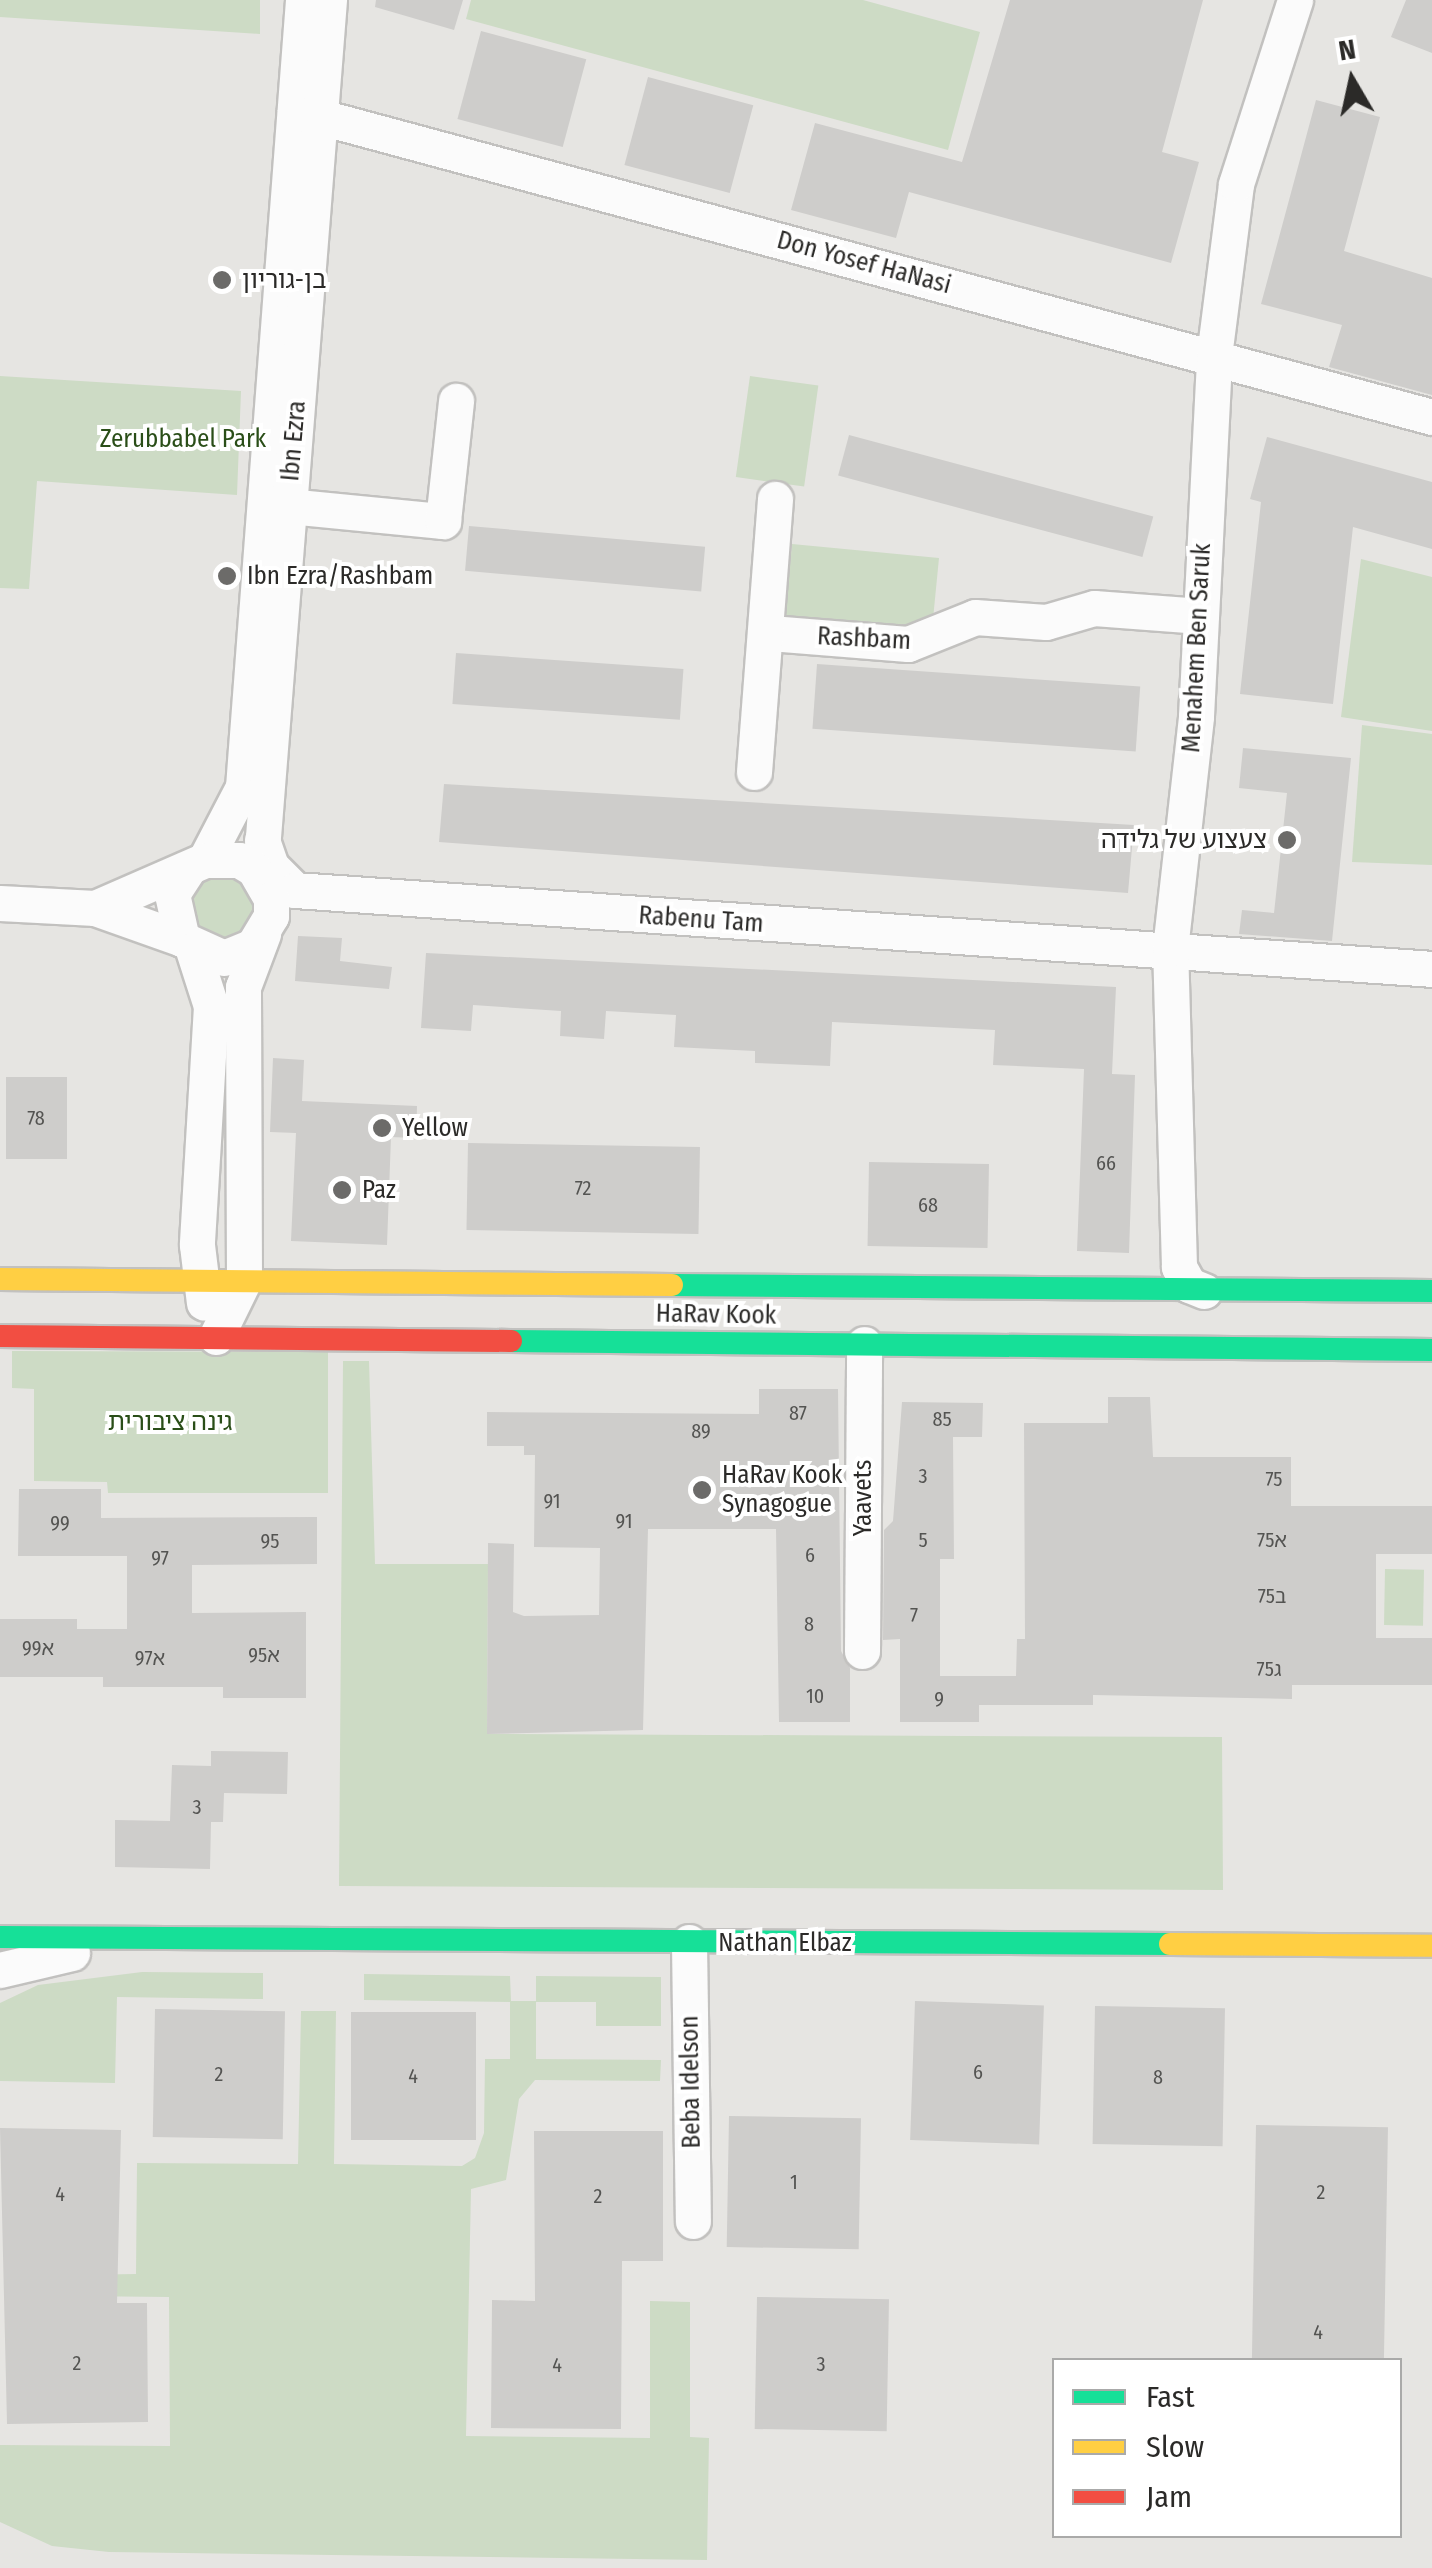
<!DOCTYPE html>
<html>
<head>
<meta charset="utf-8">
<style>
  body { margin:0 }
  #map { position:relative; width:1432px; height:2568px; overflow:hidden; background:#e6e5e2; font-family:"Fira Sans Condensed","Noto Sans Hebrew",sans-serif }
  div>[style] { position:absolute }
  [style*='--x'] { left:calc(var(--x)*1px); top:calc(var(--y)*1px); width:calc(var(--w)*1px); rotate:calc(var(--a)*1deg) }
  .green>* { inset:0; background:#cddbc5; transform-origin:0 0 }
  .round { border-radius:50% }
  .building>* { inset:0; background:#cecdcb; transform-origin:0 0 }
  .roads { filter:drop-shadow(2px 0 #c2c1bf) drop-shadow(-2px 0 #c2c1bf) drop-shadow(0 2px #c2c1bf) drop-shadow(0 -2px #c2c1bf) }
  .street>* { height:35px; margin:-17.5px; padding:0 17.5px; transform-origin:17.5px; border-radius:17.5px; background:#fbfbfb }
  .fast>* { height:22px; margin:-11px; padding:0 11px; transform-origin:11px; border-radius:11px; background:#16e098 }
  .slow>* { height:22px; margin:-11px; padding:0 11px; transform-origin:11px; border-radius:11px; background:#ffcf43 }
  .jam>* { height:22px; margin:-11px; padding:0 11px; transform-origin:11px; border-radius:11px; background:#f24e42 }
  .dots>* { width:28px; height:28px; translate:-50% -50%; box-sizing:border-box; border:5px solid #fff; border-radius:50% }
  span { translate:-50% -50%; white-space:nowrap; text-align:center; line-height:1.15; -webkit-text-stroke:8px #fff; paint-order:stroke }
  .number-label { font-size:20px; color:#545452 }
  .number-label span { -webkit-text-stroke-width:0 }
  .street-label { font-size:25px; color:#2b2a28 }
  .poi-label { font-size:25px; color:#2b2a28 }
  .left { translate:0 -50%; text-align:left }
  .right { translate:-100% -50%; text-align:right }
  .park-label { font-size:25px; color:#2a4e18 }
  .legend { position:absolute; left:1052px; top:2358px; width:350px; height:180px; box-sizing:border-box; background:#fff; border:2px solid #aaaaa9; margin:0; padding:12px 18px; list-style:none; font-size:30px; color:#2b2a28 }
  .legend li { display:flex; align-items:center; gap:20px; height:50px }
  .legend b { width:50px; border:2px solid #aaaaa9 }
  .north { position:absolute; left:1302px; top:30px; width:100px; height:100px; -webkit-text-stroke:8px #fff; paint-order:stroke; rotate:351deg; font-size:28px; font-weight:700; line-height:40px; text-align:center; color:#2b2a28 }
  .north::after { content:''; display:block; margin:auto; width:35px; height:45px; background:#2b2a28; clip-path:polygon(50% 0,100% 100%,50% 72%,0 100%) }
</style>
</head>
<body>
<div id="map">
  <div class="green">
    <div style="clip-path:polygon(0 0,260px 0,260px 34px,0 17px)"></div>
    <div style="clip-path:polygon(471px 0,863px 0,980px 32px,948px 150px,466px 19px)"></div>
    <div style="clip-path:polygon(0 376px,241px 391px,237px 495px,37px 481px,29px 589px,0 588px)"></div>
    <div style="left:750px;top:376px;width:69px;height:102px;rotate:8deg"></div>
    <div style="clip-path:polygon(792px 544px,939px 558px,933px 619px,917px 638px,784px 626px)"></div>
    <div style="clip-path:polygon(1361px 559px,1432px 577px,1432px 731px,1341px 717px)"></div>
    <div style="clip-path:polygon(1362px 725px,1432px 734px,1432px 865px,1352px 862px)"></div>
    <div class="round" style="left:189px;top:873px;width:66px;height:66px"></div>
    <div style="clip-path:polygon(12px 1351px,328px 1352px,328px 1493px,108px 1493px,107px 1482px,34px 1481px,34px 1389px,12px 1388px)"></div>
    <div style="clip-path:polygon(343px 1361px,369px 1361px,375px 1564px,488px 1564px,487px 1734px,1222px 1737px,1223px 1890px,339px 1886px)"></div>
    <div style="left:1385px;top:1569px;width:39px;height:56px;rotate:1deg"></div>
    <div style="clip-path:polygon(142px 1972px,263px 1973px,263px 1999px,117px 1997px,115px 2083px,0 2081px,0 2003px,38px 1985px)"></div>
    <div style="clip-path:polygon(364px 1974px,510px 1976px,511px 2001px,536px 2001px,536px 1976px,661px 1977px,661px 2026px,596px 2026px,596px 2002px,536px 2002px,536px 2059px,661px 2060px,660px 2081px,535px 2080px,519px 2099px,506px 2180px,471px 2189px,466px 2436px,650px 2438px,650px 2301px,690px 2302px,690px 2437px,709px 2438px,707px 2560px,109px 2552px,52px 2546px,0 2522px,0 2445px,170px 2446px,169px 2297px,73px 2296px,73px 2275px,136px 2274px,137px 2163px,298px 2164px,301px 2011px,336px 2011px,334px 2164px,462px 2166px,475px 2158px,484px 2133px,485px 2059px,510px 2059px,510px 2002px,364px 2000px)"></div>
  </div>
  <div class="building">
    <div style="clip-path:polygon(376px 0,463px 0,454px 30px,375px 7px)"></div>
    <div style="clip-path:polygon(1010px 0,1203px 0,1162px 152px,1199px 162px,1171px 263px,909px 192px,896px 238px,791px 210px,815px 123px,962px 162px)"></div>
    <div style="clip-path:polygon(1406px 0,1432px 0,1432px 53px,1391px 37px)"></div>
    <div style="left:481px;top:31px;width:109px;height:91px;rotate:15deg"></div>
    <div style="left:648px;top:77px;width:109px;height:91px;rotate:15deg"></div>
    <div style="clip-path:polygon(1316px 100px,1380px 117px,1344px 251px,1432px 278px,1432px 395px,1329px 367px,1342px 325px,1261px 304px)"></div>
    <div style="left:849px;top:435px;width:315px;height:42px;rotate:15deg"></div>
    <div style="clip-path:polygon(1267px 437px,1432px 482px,1432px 549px,1353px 527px,1333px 704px,1240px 694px,1261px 502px,1250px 499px)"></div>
    <div style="left:469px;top:526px;width:237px;height:45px;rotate:5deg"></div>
    <div style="left:456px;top:653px;width:228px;height:51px;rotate:4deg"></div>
    <div style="left:817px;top:664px;width:324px;height:65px;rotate:4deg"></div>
    <div style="clip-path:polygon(1243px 748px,1351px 758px,1332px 941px,1239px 934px,1242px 910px,1274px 913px,1287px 793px,1239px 788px)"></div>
    <div style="clip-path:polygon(444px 784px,1134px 825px,1128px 893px,439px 842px)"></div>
    <div style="clip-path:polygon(298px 936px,342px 938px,340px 961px,392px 967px,389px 989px,295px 981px)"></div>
    <div style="clip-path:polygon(426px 953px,1116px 987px,1112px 1074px,1135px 1075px,1129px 1253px,1077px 1251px,1084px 1069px,993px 1065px,995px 1030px,832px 1022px,830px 1066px,755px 1063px,755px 1051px,674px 1047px,676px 1015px,606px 1011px,604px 1039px,560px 1036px,561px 1011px,473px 1005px,471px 1031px,421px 1028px)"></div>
    <div style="clip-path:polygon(273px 1058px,304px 1060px,302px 1101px,417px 1106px,416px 1138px,391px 1137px,387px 1245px,291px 1241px,296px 1133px,270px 1132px)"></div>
    <div style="left:6px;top:1077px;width:61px;height:82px"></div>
    <div style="left:468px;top:1143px;width:232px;height:87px;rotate:1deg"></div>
    <div style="left:869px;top:1162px;width:120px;height:84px;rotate:1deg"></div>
    <div style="clip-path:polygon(759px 1389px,838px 1389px,841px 1651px,850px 1668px,850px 1722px,779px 1722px,776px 1529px,648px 1529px,643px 1730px,487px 1734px,488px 1543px,514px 1544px,513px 1612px,524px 1616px,599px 1615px,600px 1548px,534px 1547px,535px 1455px,524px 1455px,524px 1446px,487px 1446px,487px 1412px,759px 1414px)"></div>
    <div style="clip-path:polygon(1108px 1397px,1150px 1397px,1153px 1457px,1291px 1457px,1291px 1506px,1432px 1506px,1432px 1554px,1376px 1554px,1376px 1638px,1432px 1638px,1432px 1685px,1292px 1685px,1292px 1699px,1093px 1695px,1093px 1705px,979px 1705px,979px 1722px,900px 1722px,900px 1639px,883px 1640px,884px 1530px,893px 1521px,902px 1402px,983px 1403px,982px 1437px,953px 1437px,954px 1559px,940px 1559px,940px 1676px,1016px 1676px,1017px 1639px,1025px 1639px,1024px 1423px,1108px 1423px)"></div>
    <div style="clip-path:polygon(19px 1489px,101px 1489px,101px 1518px,317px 1517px,317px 1564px,192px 1565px,192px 1613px,306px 1612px,306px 1698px,223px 1698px,223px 1687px,103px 1687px,103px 1677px,0 1677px,0 1619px,77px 1619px,77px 1629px,127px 1629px,127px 1556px,18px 1556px)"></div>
    <div style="clip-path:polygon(211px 1751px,288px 1752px,287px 1794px,224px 1793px,223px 1822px,211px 1822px,210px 1869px,115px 1867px,115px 1820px,170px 1821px,172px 1765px,211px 1766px)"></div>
    <div style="left:915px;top:2001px;width:129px;height:139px;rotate:2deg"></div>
    <div style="left:1095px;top:2006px;width:130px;height:138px;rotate:1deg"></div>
    <div style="left:155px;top:2009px;width:130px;height:128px;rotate:1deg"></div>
    <div style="left:351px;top:2012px;width:125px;height:128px"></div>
    <div style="left:729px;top:2116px;width:132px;height:131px;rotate:1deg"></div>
    <div style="left:1256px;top:2125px;width:132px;height:235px;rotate:1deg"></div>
    <div style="clip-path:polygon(0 2128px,121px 2130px,117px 2303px,147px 2303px,148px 2422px,7px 2424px)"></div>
    <div style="clip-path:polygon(534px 2131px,663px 2131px,663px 2261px,622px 2261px,621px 2429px,491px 2428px,492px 2300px,535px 2301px)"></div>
    <div style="left:757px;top:2297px;width:132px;height:132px;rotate:1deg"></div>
  </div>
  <div class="roads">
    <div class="street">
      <div style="--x:295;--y:110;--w:1178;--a:15.11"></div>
      <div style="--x:289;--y:506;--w:155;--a:5.6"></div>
      <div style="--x:443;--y:521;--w:121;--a:-83.8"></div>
      <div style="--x:770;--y:633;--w:138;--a:4.6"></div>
      <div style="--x:908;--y:644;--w:72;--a:-21.9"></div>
      <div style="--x:975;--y:617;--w:71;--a:4"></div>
      <div style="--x:1046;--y:622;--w:50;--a:-16.3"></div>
      <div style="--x:1094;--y:608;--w:107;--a:4.3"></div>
      <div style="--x:754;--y:772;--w:274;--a:-85.6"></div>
      <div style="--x:262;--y:840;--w:28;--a:71"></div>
      <div style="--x:271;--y:866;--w:34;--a:45"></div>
      <div style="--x:295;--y:890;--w:1140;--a:3.97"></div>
      <div style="--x:205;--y:860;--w:82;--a:-62.5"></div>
      <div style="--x:243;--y:787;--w:789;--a:-85.64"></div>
      <div style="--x:261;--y:862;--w:865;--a:-85.49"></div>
      <div style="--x:0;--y:903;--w:95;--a:3"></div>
      <div style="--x:95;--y:908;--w:92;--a:19.6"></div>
      <div style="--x:95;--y:908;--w:120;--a:-23.6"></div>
      <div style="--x:205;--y:860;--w:34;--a:0"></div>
      <div style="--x:239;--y:860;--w:17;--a:31"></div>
      <div style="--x:254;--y:869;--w:34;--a:60"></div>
      <div style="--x:271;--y:899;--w:17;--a:90"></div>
      <div style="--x:271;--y:916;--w:35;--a:121"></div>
      <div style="--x:253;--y:946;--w:31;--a:158"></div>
      <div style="--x:224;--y:958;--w:46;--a:-155.7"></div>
      <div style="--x:182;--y:939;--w:46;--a:-102.5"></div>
      <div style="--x:172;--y:894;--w:31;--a:-57"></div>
      <div style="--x:193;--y:950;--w:59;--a:72.2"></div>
      <div style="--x:211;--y:1006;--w:239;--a:93.4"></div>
      <div style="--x:197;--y:1245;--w:58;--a:83.1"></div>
      <div style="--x:1204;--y:1291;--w:16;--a:-158"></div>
      <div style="--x:1189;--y:1285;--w:21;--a:-119"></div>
      <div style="--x:1179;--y:1267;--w:318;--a:-91.6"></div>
      <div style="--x:1170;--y:949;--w:234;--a:-83.6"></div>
      <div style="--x:1196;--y:716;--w:360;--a:-87.1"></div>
      <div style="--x:1214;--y:356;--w:173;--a:-82.7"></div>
      <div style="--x:1236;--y:184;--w:193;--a:-72.2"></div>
      <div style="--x:216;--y:1337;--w:64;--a:-63.8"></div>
      <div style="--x:244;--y:1280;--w:293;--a:-90.2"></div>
      <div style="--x:243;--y:987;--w:57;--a:-69.3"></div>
      <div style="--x:862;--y:1651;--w:307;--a:-89.6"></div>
      <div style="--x:689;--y:1942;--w:279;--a:89.2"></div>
      <div style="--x:0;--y:1970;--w:74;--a:-13.3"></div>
    </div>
    <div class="fast">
      <div style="--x:672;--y:1285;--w:760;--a:0.45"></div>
      <div style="--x:511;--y:1341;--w:921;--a:0.56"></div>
      <div style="--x:0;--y:1937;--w:1170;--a:0.34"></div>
    </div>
    <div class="slow">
      <div style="--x:0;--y:1279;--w:672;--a:0.51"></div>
      <div style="--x:1170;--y:1944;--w:262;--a:0.4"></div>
    </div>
    <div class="jam">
      <div style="--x:0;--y:1336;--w:511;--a:0.56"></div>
    </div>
  </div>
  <div class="dots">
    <div style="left:222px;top:280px;background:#6c6b69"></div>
    <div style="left:227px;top:576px;background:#6c6b69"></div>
    <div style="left:1287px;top:840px;background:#6c6b69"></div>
    <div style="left:382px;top:1128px;background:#6c6b69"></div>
    <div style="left:342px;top:1190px;background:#6c6b69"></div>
    <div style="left:702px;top:1490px;background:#6c6b69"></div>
  </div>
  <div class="number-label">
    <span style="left:36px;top:1118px">78</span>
    <span style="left:1106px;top:1163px">66</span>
    <span style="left:583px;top:1188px">72</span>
    <span style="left:928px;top:1205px">68</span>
    <span style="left:798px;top:1413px">87</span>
    <span style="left:942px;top:1419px">85</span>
    <span style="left:701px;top:1431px">89</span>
    <span style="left:923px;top:1476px">3</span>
    <span style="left:1274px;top:1479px">75</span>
    <span style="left:552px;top:1501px">91</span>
    <span style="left:624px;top:1521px">91</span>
    <span style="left:60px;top:1523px">99</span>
    <span style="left:923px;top:1540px">5</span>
    <span style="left:1272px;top:1540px">75א</span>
    <span style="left:270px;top:1541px">95</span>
    <span style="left:810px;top:1555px">6</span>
    <span style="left:160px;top:1558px">97</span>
    <span style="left:1272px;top:1596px">75ב</span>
    <span style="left:914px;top:1615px">7</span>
    <span style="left:809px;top:1624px">8</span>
    <span style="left:38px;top:1648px">99א</span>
    <span style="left:264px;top:1655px">95א</span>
    <span style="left:150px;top:1658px">97א</span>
    <span style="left:1269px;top:1669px">75ג</span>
    <span style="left:815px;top:1696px">10</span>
    <span style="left:939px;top:1699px">9</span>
    <span style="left:197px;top:1807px">3</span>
    <span style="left:978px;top:2072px">6</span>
    <span style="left:219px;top:2074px">2</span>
    <span style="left:413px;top:2076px">4</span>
    <span style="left:1158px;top:2077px">8</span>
    <span style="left:794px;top:2182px">1</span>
    <span style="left:1321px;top:2192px">2</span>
    <span style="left:60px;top:2194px">4</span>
    <span style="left:598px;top:2196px">2</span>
    <span style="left:1318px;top:2332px">4</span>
    <span style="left:77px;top:2363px">2</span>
    <span style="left:821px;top:2364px">3</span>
    <span style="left:557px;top:2365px">4</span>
  </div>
  <div class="street-label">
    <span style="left:864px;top:263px;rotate:15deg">Don Yosef HaNasi</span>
    <span style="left:294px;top:441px;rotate:-85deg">Ibn Ezra</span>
    <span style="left:864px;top:639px;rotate:3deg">Rashbam</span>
    <span style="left:1197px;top:648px;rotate:-87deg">Menahem Ben Saruk</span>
    <span style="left:701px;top:920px;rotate:4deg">Rabenu Tam</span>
    <span style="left:716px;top:1315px;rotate:1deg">HaRav Kook</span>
    <span style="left:863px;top:1498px;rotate:-90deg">Yaavets</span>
    <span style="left:785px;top:1943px">Nathan Elbaz</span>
    <span style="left:691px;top:2082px;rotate:-91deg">Beba Idelson</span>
  </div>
  <div class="poi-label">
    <span class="left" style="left:242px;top:280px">בן-גוריון</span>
    <span class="left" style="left:247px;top:576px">Ibn Ezra/Rashbam</span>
    <span class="right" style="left:1267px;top:840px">צעצוע של גלידה</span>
    <span class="left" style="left:402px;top:1128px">Yellow</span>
    <span class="left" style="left:362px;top:1190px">Paz</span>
    <span class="left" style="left:722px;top:1490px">HaRav Kook<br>Synagogue</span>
  </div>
  <div class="park-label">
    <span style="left:183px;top:439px">Zerubbabel Park</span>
    <span style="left:170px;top:1422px">גינה ציבורית</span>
  </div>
  <ul class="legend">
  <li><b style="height:12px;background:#16e098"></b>Fast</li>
  <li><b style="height:12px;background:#ffcf43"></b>Slow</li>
  <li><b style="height:12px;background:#f24e42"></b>Jam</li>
  </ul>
  <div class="north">N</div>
</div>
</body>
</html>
